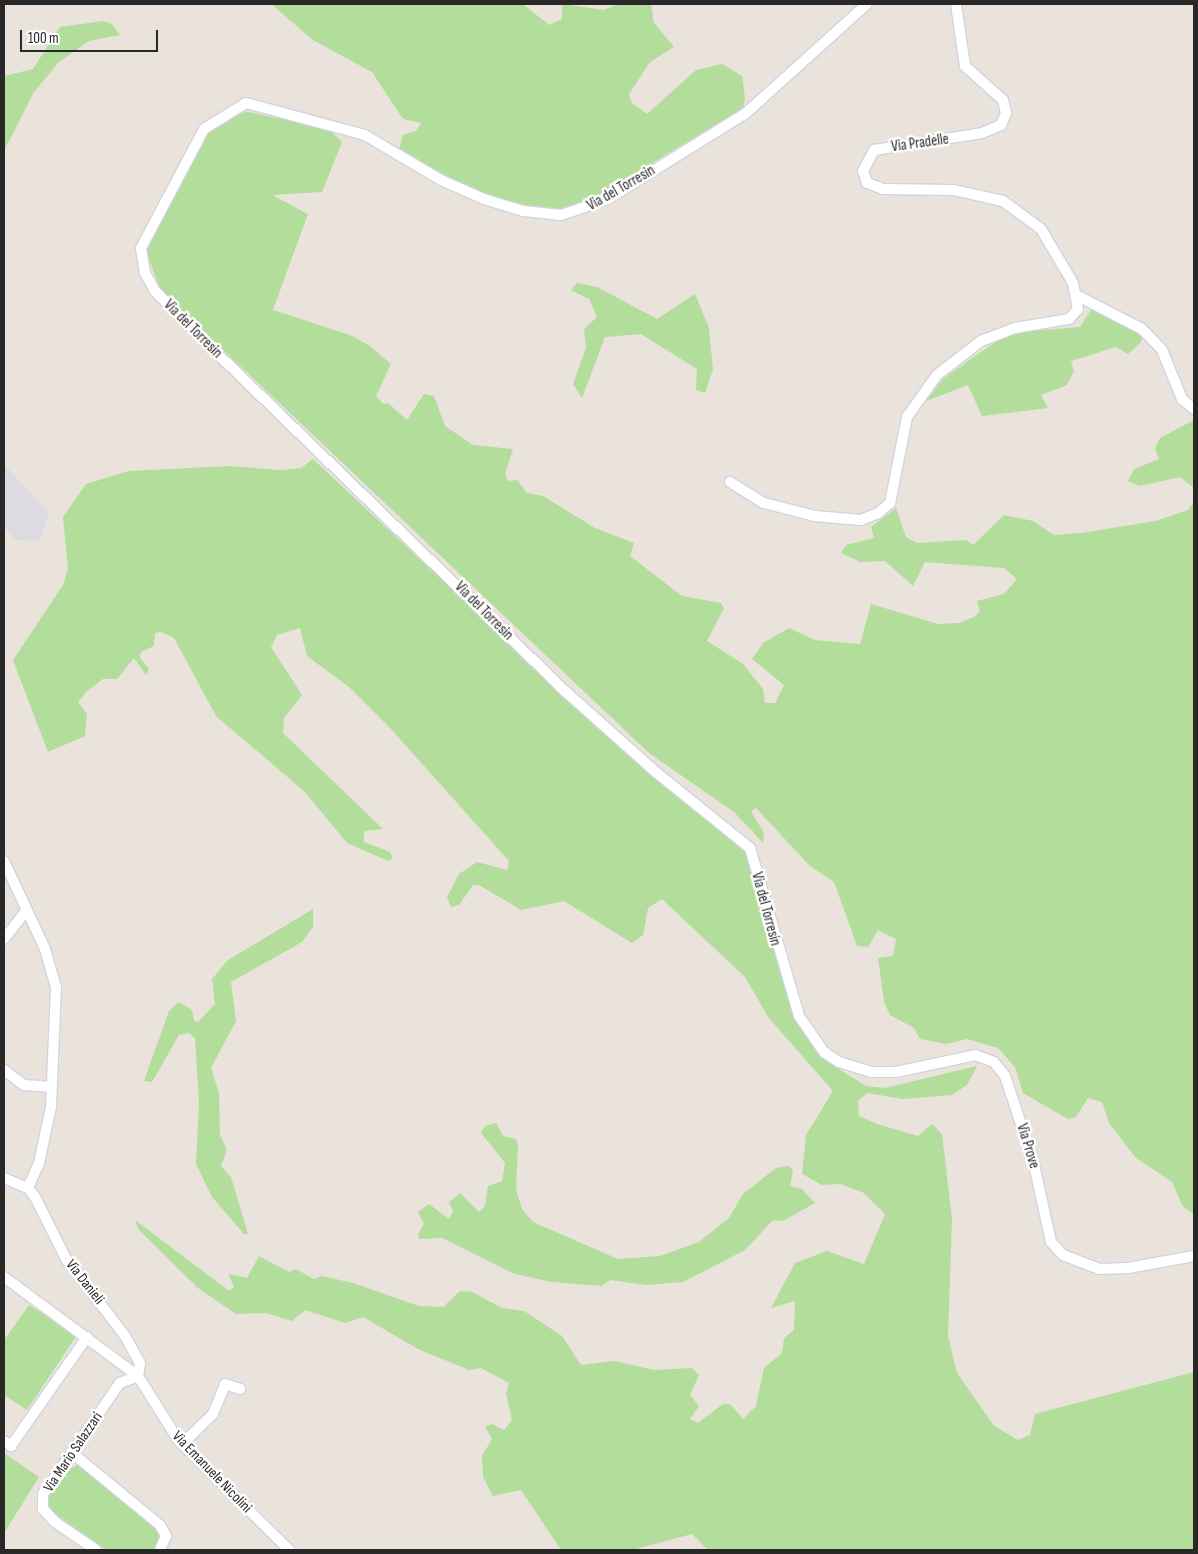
<!DOCTYPE html>
<html>
<head>
<meta charset="utf-8">
<style>
  body { margin:0 }
  #map { position:relative; width:1198px; height:1554px; overflow:hidden; background:#eae3db; font-family:"Sofia Sans Condensed",sans-serif }
  div>[style] { position:absolute }
  [style*='--x'] { left:calc(var(--x)*1px); top:calc(var(--y)*1px); width:calc(var(--w)*1px); rotate:calc(var(--a)*1deg) }
  .industrial>* { inset:0; background:#dddbe2 }
  .green>* { inset:0; background:#b2dd9a }
  .roads { filter:drop-shadow(1px 0 #d0d4e0) drop-shadow(-1px 0 #d0d4e0) drop-shadow(0 1px #d0d4e0) drop-shadow(0 -1px #d0d4e0) }
  .minor>* { height:10px; margin:-5px; padding:0 5px; transform-origin:5px; border-radius:5px; background:#fff }
  span { translate:-50% -50%; white-space:nowrap; text-align:center; line-height:1.15; -webkit-text-stroke:5px #fff; paint-order:stroke }
  .street-label { font-size:15px; color:#282828 }
  .frame { position:absolute; inset:0; border:5px solid #282828; pointer-events:none }
  .scale { position:absolute; left:20px; top:30px; width:138px; height:22px; box-sizing:border-box; border:2px solid #282828; border-top:0; padding-left:6px; font-size:15px; line-height:18px; white-space:nowrap; color:#282828; -webkit-text-stroke:4px #fff; paint-order:stroke }
</style>
</head>
<body>
<div id="map">
  <div class="industrial">
    <div style="clip-path:polygon(4px 464px,49px 513px,40px 541px,16px 540px,4px 527px)"></div>
  </div>
  <div class="green">
    <div style="clip-path:polygon(271px 4px,523px 4px,549px 25px,562px 19px,562px 4px,604px 10px,619px 4px,651px 4px,654px 23px,674px 47px,650px 62px,629px 94px,632px 103px,647px 114px,696px 70px,722px 64px,742px 76px,745px 98px,743px 108px,586px 203px,554px 210px,516px 206px,458px 185px,398px 153px,403px 135px,416px 131px,421px 123px,403px 119px,372px 72px,313px 40px)"></div>
    <div style="clip-path:polygon(103px 21px,112px 24px,120px 35px,89px 41px,59px 62px,34px 92px,4px 151px,4px 76px,33px 69px,60px 27px)"></div>
    <div style="clip-path:polygon(248px 112px,329px 129px,342px 142px,322px 192px,272px 195px,308px 214px,273px 310px,350px 335px,370px 346px,391px 364px,376px 396px,383px 404px,388px 403px,407px 420px,424px 394px,434px 396px,445px 426px,473px 445px,513px 449px,505px 474px,508px 481px,517px 480px,527px 493px,543px 496px,595px 528px,634px 543px,630px 556px,682px 596px,721px 603px,724px 608px,707px 641px,743px 664px,763px 689px,765px 703px,775px 703px,784px 685px,752px 659px,763px 643px,789px 628px,815px 640px,860px 644px,871px 604px,938px 624px,959px 623px,974px 617px,980px 611px,977px 601px,1004px 594px,1017px 579px,1004px 568px,925px 562px,913px 586px,885px 561px,860px 562px,841px 553px,846px 545px,874px 538px,871px 527px,896px 508px,906px 537px,917px 543px,966px 540px,973px 545px,1004px 515px,1033px 521px,1054px 535px,1081px 533px,1156px 521px,1188px 510px,1194px 501px,1194px 1215px,1182px 1205px,1172px 1182px,1136px 1158px,1109px 1123px,1102px 1102px,1088px 1098px,1076px 1117px,1068px 1119px,1023px 1093px,1015px 1067px,998px 1048px,967px 1039px,947px 1044px,920px 1039px,914px 1028px,890px 1015px,884px 1002px,878px 958px,893px 956px,896px 939px,878px 930px,868px 947px,857px 946px,834px 882px,810px 866px,756px 808px,751px 811px,764px 833px,763px 843px,734px 812px,649px 753px,161px 291px,145px 249px,211px 125px,233px 113px)"></div>
    <div style="clip-path:polygon(577px 283px,597px 287px,657px 319px,695px 294px,709px 328px,713px 369px,705px 393px,696px 390px,697px 369px,641px 334px,605px 337px,582px 398px,573px 384px,586px 348px,584px 329px,597px 317px,589px 299px,571px 290px)"></div>
    <div style="clip-path:polygon(1092px 308px,1124px 320px,1143px 336px,1141px 342px,1128px 354px,1116px 347px,1071px 361px,1074px 371px,1067px 385px,1041px 395px,1048px 408px,982px 416px,968px 385px,926px 401px,944px 378px,1008px 333px,1080px 327px)"></div>
    <div style="clip-path:polygon(1194px 420px,1194px 488px,1180px 477px,1140px 486px,1128px 481px,1134px 469px,1159px 459px,1155px 449px,1160px 438px)"></div>
    <div style="clip-path:polygon(313px 459px,643px 769px,753px 855px,765px 881px,794px 995px,831px 1064px,866px 1086px,885px 1088px,977px 1066px,967px 1085px,952px 1095px,903px 1099px,867px 1093px,858px 1101px,859px 1116px,877px 1124px,918px 1136px,932px 1124px,942px 1134px,952px 1219px,948px 1336px,957px 1373px,994px 1426px,1018px 1440px,1030px 1435px,1035px 1414px,1194px 1372px,1194px 1550px,708px 1550px,692px 1534px,632px 1550px,561px 1550px,521px 1490px,493px 1496px,483px 1477px,482px 1456px,492px 1439px,485px 1427px,492px 1424px,504px 1430px,512px 1420px,506px 1393px,509px 1383px,481px 1368px,469px 1370px,418px 1349px,363px 1317px,345px 1323px,305px 1310px,292px 1321px,266px 1313px,236px 1314px,198px 1288px,138px 1229px,135px 1220px,229px 1291px,234px 1287px,228px 1274px,247px 1278px,259px 1256px,289px 1272px,296px 1269px,314px 1279px,322px 1276px,353px 1283px,419px 1306px,443px 1307px,460px 1291px,472px 1292px,502px 1308px,524px 1311px,544px 1324px,562px 1336px,581px 1365px,614px 1361px,654px 1370px,692px 1368px,699px 1375px,690px 1395px,699px 1406px,690px 1419px,698px 1423px,723px 1404px,730px 1404px,743px 1419px,756px 1406px,764px 1368px,782px 1353px,784px 1338px,794px 1330px,795px 1301px,771px 1308px,795px 1263px,827px 1251px,864px 1264px,885px 1214px,864px 1193px,840px 1184px,822px 1185px,802px 1174px,806px 1135px,833px 1091px,768px 1017px,745px 977px,662px 899px,648px 908px,643px 935px,632px 943px,564px 901px,521px 910px,479px 885px,473px 885px,459px 905px,451px 907px,447px 897px,459px 874px,477px 862px,507px 870px,509px 861px,391px 729px,349px 687px,307px 656px,300px 628px,277px 635px,271px 647px,302px 695px,284px 718px,283px 733px,383px 829px,364px 831px,364px 842px,390px 852px,393px 858px,388px 861px,347px 843px,305px 792px,216px 716px,174px 638px,161px 632px,155px 633px,154px 646px,141px 652px,140px 658px,149px 669px,146px 675px,134px 658px,117px 679px,103px 679px,87px 691px,78px 702px,87px 714px,85px 736px,48px 752px,13px 660px,63px 585px,68px 569px,63px 517px,86px 484px,129px 471px,229px 466px,280px 470px,301px 468px)"></div>
    <div style="clip-path:polygon(313px 909px,313px 927px,302px 942px,231px 982px,236px 1021px,211px 1068px,219px 1093px,220px 1135px,227px 1150px,221px 1166px,231px 1177px,248px 1234px,244px 1234px,212px 1197px,196px 1164px,199px 1103px,195px 1038px,189px 1033px,179px 1035px,152px 1082px,144px 1081px,169px 1011px,179px 1002px,192px 1010px,194px 1021px,198px 1022px,215px 1004px,212px 979px,228px 960px)"></div>
    <div style="clip-path:polygon(496px 1123px,503px 1136px,516px 1139px,518px 1145px,516px 1189px,522px 1209px,533px 1222px,618px 1259px,660px 1256px,699px 1242px,729px 1218px,743px 1194px,776px 1168px,788px 1166px,793px 1170px,790px 1186px,802px 1189px,815px 1203px,783px 1221px,773px 1220px,745px 1250px,683px 1282px,646px 1285px,610px 1280px,602px 1286px,551px 1282px,512px 1273px,442px 1238px,419px 1239px,418px 1234px,424px 1224px,418px 1212px,429px 1204px,449px 1219px,453px 1211px,449px 1202px,460px 1193px,479px 1212px,485px 1206px,488px 1186px,502px 1181px,505px 1163px,481px 1133px,485px 1126px)"></div>
    <div style="clip-path:polygon(29px 1305px,77px 1335px,27px 1410px,4px 1395px,4px 1340px)"></div>
    <div style="clip-path:polygon(4px 1453px,39px 1477px,4px 1533px)"></div>
    <div style="clip-path:polygon(78px 1465px,157px 1530px,160px 1536px,154px 1550px,106px 1550px,51px 1511px,46px 1497px,64px 1471px)"></div>
  </div>
  <div class="roads">
    <div class="minor">
      <div style="--x:867;--y:4;--w:163;--a:138"></div>
      <div style="--x:746;--y:113;--w:163;--a:148.1"></div>
      <div style="--x:608;--y:199;--w:50;--a:161.2"></div>
      <div style="--x:561;--y:215;--w:38;--a:-174"></div>
      <div style="--x:523;--y:211;--w:41;--a:-162.9"></div>
      <div style="--x:484;--y:199;--w:47;--a:-156.2"></div>
      <div style="--x:441;--y:180;--w:88;--a:-149.4"></div>
      <div style="--x:365;--y:135;--w:123;--a:-164.9"></div>
      <div style="--x:246;--y:103;--w:49;--a:148.2"></div>
      <div style="--x:204;--y:129;--w:135;--a:117.9"></div>
      <div style="--x:141;--y:248;--w:25;--a:81"></div>
      <div style="--x:145;--y:273;--w:21;--a:61"></div>
      <div style="--x:155;--y:291;--w:56;--a:45.7"></div>
      <div style="--x:194;--y:331;--w:517;--a:44.14"></div>
      <div style="--x:565;--y:691;--w:123;--a:41.7"></div>
      <div style="--x:657;--y:773;--w:119;--a:38.9"></div>
      <div style="--x:750;--y:848;--w:175;--a:73.7"></div>
      <div style="--x:799;--y:1016;--w:44;--a:55.2"></div>
      <div style="--x:824;--y:1052;--w:18;--a:34"></div>
      <div style="--x:839;--y:1062;--w:34;--a:17"></div>
      <div style="--x:871;--y:1072;--w:25;--a:0"></div>
      <div style="--x:896;--y:1072;--w:81;--a:-12.1"></div>
      <div style="--x:975;--y:1055;--w:20;--a:20"></div>
      <div style="--x:994;--y:1062;--w:18;--a:52"></div>
      <div style="--x:1005;--y:1076;--w:89;--a:71.6"></div>
      <div style="--x:1033;--y:1160;--w:84;--a:77.6"></div>
      <div style="--x:1051;--y:1242;--w:18;--a:47"></div>
      <div style="--x:1063;--y:1255;--w:39;--a:21"></div>
      <div style="--x:1099;--y:1269;--w:29;--a:-2"></div>
      <div style="--x:1128;--y:1268;--w:67;--a:-10.3"></div>
      <div style="--x:1078;--y:296;--w:72;--a:27.3"></div>
      <div style="--x:1142;--y:329;--w:29;--a:46"></div>
      <div style="--x:1162;--y:350;--w:53;--a:67.8"></div>
      <div style="--x:1182;--y:399;--w:16;--a:40"></div>
      <div style="--x:730;--y:482;--w:40;--a:32"></div>
      <div style="--x:764;--y:503;--w:53;--a:14.3"></div>
      <div style="--x:815;--y:516;--w:46;--a:5"></div>
      <div style="--x:861;--y:520;--w:18;--a:-22"></div>
      <div style="--x:878;--y:513;--w:16;--a:-40"></div>
      <div style="--x:890;--y:503;--w:88;--a:-78.8"></div>
      <div style="--x:907;--y:417;--w:52;--a:-54.5"></div>
      <div style="--x:937;--y:375;--w:56;--a:-37.7"></div>
      <div style="--x:981;--y:341;--w:36;--a:-21"></div>
      <div style="--x:1015;--y:328;--w:55;--a:-9.5"></div>
      <div style="--x:1069;--y:319;--w:13;--a:-48"></div>
      <div style="--x:1078;--y:309;--w:26;--a:-101"></div>
      <div style="--x:1073;--y:283;--w:63;--a:-120.7"></div>
      <div style="--x:1041;--y:229;--w:47;--a:-143.6"></div>
      <div style="--x:1003;--y:201;--w:50;--a:-167.3"></div>
      <div style="--x:954;--y:190;--w:71;--a:-179.2"></div>
      <div style="--x:883;--y:189;--w:17;--a:-159"></div>
      <div style="--x:867;--y:183;--w:13;--a:-108"></div>
      <div style="--x:863;--y:171;--w:24;--a:-62"></div>
      <div style="--x:874;--y:150;--w:109;--a:-8.9"></div>
      <div style="--x:982;--y:133;--w:21;--a:-23"></div>
      <div style="--x:1001;--y:125;--w:13;--a:-67"></div>
      <div style="--x:1006;--y:113;--w:13;--a:-103"></div>
      <div style="--x:1003;--y:100;--w:51;--a:-138.2"></div>
      <div style="--x:965;--y:66;--w:63;--a:-98.3"></div>
      <div style="--x:4;--y:861;--w:97;--a:65"></div>
      <div style="--x:45;--y:949;--w:40;--a:74"></div>
      <div style="--x:56;--y:987;--w:120;--a:92.4"></div>
      <div style="--x:51;--y:1107;--w:57;--a:102.1"></div>
      <div style="--x:39;--y:1163;--w:27;--a:114"></div>
      <div style="--x:4;--y:939;--w:34;--a:-52"></div>
      <div style="--x:4;--y:1070;--w:25;--a:37"></div>
      <div style="--x:24;--y:1085;--w:26;--a:4"></div>
      <div style="--x:4;--y:1178;--w:26;--a:23"></div>
      <div style="--x:28;--y:1188;--w:11;--a:52"></div>
      <div style="--x:35;--y:1197;--w:69;--a:63.4"></div>
      <div style="--x:66;--y:1259;--w:97;--a:52.5"></div>
      <div style="--x:125;--y:1336;--w:31;--a:61"></div>
      <div style="--x:140;--y:1363;--w:13;--a:99"></div>
      <div style="--x:4;--y:1277;--w:167;--a:36.5"></div>
      <div style="--x:138;--y:1376;--w:77;--a:57.8"></div>
      <div style="--x:179;--y:1441;--w:155;--a:44.7"></div>
      <div style="--x:4;--y:1441;--w:9;--a:36"></div>
      <div style="--x:11;--y:1446;--w:133;--a:-55.1"></div>
      <div style="--x:182;--y:1444;--w:43;--a:-44.1"></div>
      <div style="--x:213;--y:1414;--w:32;--a:-68"></div>
      <div style="--x:225;--y:1384;--w:16;--a:18"></div>
      <div style="--x:71;--y:1452;--w:115;--a:39.4"></div>
      <div style="--x:160;--y:1525;--w:13;--a:61"></div>
      <div style="--x:166;--y:1536;--w:15;--a:113"></div>
      <div style="--x:96;--y:1550;--w:50;--a:-145.7"></div>
      <div style="--x:55;--y:1522;--w:18;--a:-133"></div>
      <div style="--x:43;--y:1509;--w:15;--a:-90"></div>
      <div style="--x:43;--y:1494;--w:135;--a:-55.3"></div>
      <div style="--x:120;--y:1383;--w:19;--a:-21"></div>
    </div>
  </div>
  <div class="street-label">
    <span style="left:920px;top:143px;rotate:-8deg">Via Pradelle</span>
    <span style="left:621px;top:188px;rotate:-30deg">Via del Torresin</span>
    <span style="left:193px;top:329px;rotate:45deg">Via del Torresin</span>
    <span style="left:484px;top:611px;rotate:45deg">Via del Torresin</span>
    <span style="left:766px;top:909px;rotate:75deg">Via del Torresin</span>
    <span style="left:1028px;top:1146px;rotate:73deg">Via Prove</span>
    <span style="left:85px;top:1282px;rotate:52deg">Via Danieli</span>
    <span style="left:73px;top:1452px;rotate:-56deg">Via Mario Salazzari</span>
    <span style="left:212px;top:1472px;rotate:46deg">Via Emanuele Nicolini</span>
  </div>
  <div class="frame"></div>
  <div class="scale">100 m</div>
</div>
</body>
</html>
